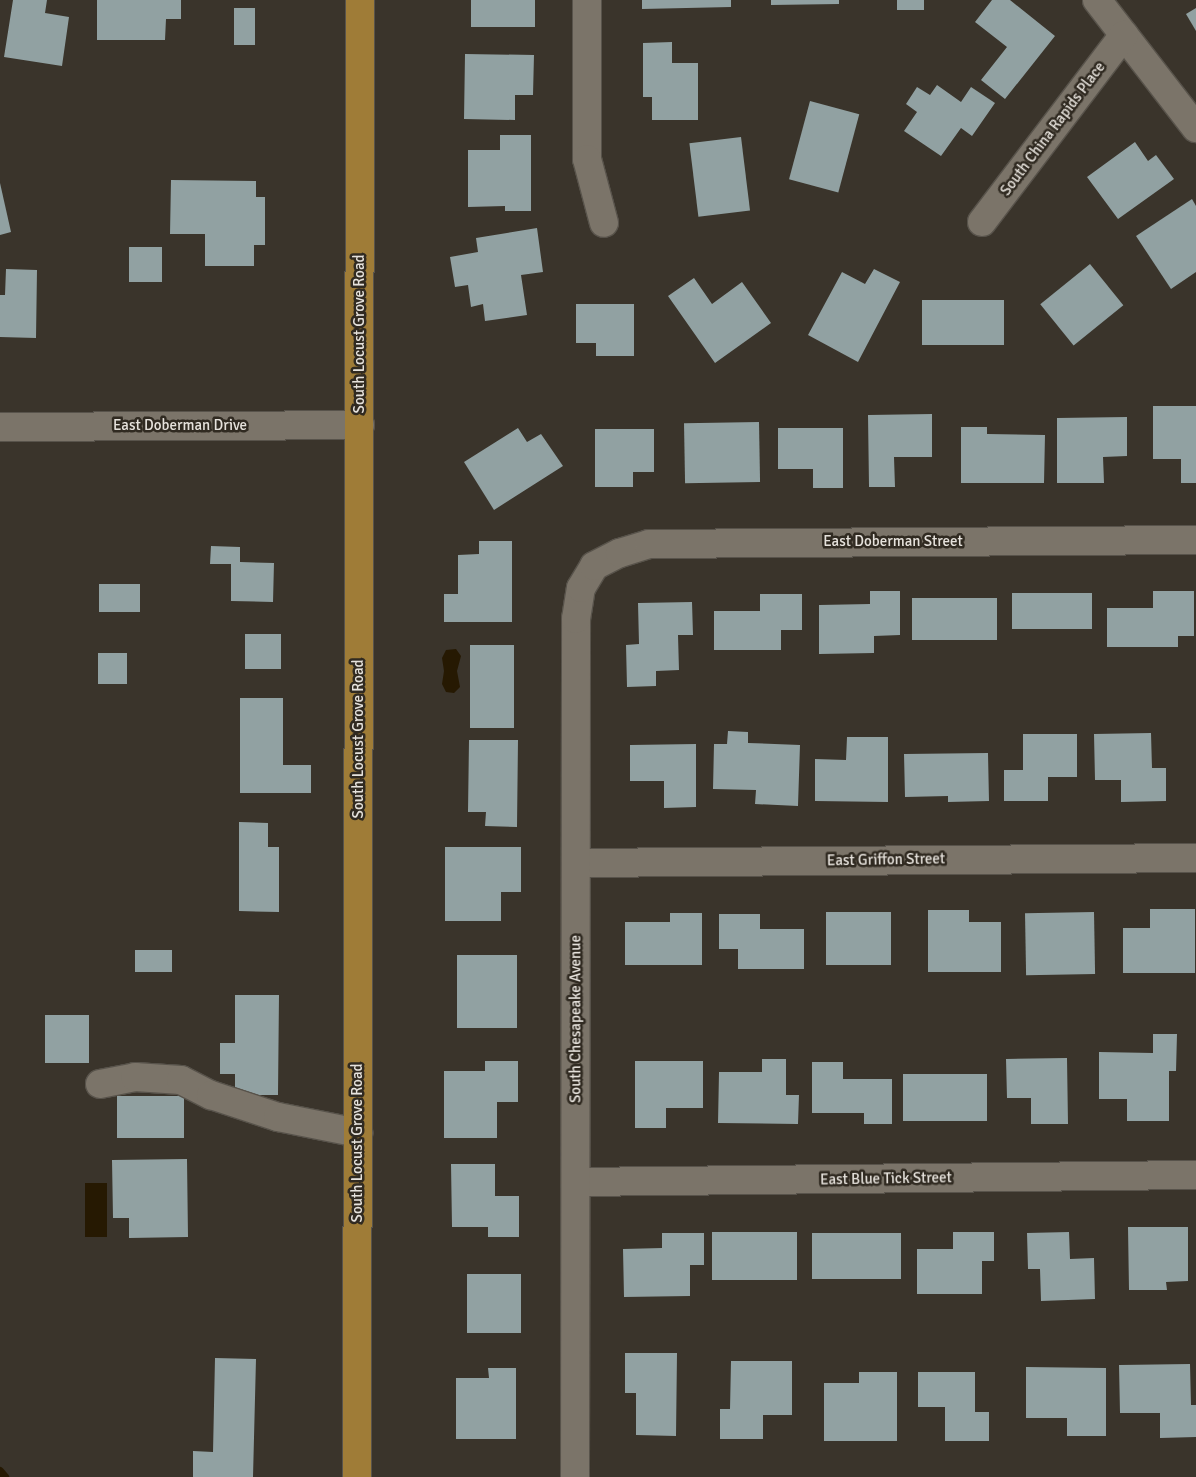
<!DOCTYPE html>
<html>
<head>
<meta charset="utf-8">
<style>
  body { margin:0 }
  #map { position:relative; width:1196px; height:1477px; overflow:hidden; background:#3a342b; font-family:Signika,sans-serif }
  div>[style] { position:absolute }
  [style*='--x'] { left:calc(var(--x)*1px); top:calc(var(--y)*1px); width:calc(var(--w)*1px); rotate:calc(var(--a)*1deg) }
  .water>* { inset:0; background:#261902; transform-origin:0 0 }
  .stream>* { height:8px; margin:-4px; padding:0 4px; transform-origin:4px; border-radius:4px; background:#261902 }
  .building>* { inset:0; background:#91a1a2; transform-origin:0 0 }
  .roads { filter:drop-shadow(1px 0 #58534b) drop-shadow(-1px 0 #58534b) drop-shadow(0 1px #58534b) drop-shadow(0 -1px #58534b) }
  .minor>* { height:28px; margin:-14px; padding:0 14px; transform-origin:14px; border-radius:14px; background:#7b7469 }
  .major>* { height:28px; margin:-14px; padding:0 14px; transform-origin:14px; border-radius:14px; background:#9f7c37 }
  span { translate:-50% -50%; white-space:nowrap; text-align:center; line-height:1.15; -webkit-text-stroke:5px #302a21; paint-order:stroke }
  .street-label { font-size:15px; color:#e6e2dc }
</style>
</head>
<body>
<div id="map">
  <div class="water">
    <div style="clip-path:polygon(456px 649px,461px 656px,457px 671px,460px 687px,454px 693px,446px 692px,442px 684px,444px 671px,442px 658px,446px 650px)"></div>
    <div style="left:85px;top:1183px;width:22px;height:54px"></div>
  </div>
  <div class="stream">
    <div style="--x:0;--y:1471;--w:8;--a:50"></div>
  </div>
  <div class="building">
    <div style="clip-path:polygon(13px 0,47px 0,45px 13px,69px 17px,62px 66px,4px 57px)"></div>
    <div style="clip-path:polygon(97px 0,181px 0,181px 19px,166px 19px,165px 40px,97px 40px)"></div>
    <div style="left:471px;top:0;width:64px;height:27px"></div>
    <div style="clip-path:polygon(642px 0,731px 0,731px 7px,642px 9px)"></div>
    <div style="clip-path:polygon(771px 0,839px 0,839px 4px,771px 5px)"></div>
    <div style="left:897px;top:0;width:27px;height:10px"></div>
    <div style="clip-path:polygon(992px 0,1010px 0,1055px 36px,1005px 99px,981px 80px,1007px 47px,975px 22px)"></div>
    <div style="left:234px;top:8px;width:21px;height:37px"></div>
    <div style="clip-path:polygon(1196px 8px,1196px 31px,1186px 14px)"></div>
    <div style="clip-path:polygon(672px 42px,672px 63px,698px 63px,698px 120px,652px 120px,652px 97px,643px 97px,643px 43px)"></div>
    <div style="clip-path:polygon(465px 54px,534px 55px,533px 95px,515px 95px,515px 120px,464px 119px)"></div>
    <div style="clip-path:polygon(937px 85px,961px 102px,971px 87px,995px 103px,972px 136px,961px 128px,941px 156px,904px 131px,917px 112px,906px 104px,917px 87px,930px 95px)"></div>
    <div style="left:810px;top:101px;width:51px;height:81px;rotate:15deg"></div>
    <div style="clip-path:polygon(500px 135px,531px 135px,531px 211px,505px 211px,505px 206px,468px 207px,468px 150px,500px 150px)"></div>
    <div style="left:741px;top:137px;width:74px;height:52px;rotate:83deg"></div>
    <div style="clip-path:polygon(1135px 142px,1148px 161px,1156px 155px,1174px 179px,1118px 219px,1087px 177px)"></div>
    <div style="clip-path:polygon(171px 180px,256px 181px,256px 197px,265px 197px,265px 245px,254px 245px,254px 266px,205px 266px,205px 234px,170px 234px)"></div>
    <div style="clip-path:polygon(0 183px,11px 232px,0 235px)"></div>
    <div style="clip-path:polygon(1192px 199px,1196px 206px,1196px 272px,1171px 289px,1136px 236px)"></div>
    <div style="clip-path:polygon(537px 228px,543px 272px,521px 275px,527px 315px,485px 321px,483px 304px,471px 307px,468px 285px,455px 287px,450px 257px,478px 252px,476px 238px)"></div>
    <div style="left:129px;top:247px;width:33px;height:35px"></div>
    <div style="left:1090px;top:264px;width:53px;height:64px;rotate:51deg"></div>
    <div style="clip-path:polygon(6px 269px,37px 270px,36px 338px,0 337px,0 295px,5px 295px)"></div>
    <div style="clip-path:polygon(874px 269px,900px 282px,858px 362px,808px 335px,842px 272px,865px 284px)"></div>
    <div style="clip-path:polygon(694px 278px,712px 304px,742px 282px,771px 323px,715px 363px,668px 296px)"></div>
    <div style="left:922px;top:300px;width:82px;height:45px"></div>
    <div style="clip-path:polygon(576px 304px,634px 304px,634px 356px,596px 356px,596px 343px,576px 343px)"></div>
    <div style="clip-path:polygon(1153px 406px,1196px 406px,1196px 483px,1181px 483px,1181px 459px,1153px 459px)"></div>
    <div style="clip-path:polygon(932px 414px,932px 457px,894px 457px,895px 487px,869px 487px,868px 415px)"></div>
    <div style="clip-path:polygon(1127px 417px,1127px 456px,1103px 457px,1104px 483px,1057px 483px,1057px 418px)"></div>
    <div style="left:759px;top:422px;width:60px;height:75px;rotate:89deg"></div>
    <div style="clip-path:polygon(961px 427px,987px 427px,987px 434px,1045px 435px,1044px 483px,961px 483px)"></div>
    <div style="clip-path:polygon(518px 428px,527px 442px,541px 434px,563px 466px,494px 510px,464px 462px)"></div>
    <div style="clip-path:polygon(778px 428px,843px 428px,843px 488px,813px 488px,813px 469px,778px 469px)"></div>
    <div style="clip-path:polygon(595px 429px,654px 429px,654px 472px,633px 472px,633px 487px,595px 487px)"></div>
    <div style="clip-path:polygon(479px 541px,512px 541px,512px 622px,444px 622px,444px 594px,458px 594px,458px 555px,479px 554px)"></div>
    <div style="clip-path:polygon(211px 546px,240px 547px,240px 562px,274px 563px,273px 602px,231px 601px,231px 564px,210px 564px)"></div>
    <div style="left:99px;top:584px;width:41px;height:28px"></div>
    <div style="clip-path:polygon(870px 591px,900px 591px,900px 635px,874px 636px,874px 653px,819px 654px,819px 605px,870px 604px)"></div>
    <div style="clip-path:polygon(1153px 591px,1194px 591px,1194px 636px,1178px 636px,1178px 647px,1107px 647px,1107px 608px,1153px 608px)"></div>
    <div style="left:1012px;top:593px;width:80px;height:36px"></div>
    <div style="clip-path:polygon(760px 594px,802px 594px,802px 630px,781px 630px,781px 650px,714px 650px,714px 611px,760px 611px)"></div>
    <div style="left:912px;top:598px;width:85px;height:42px"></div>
    <div style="clip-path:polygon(692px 602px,693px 635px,678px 635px,679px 670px,656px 671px,656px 686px,627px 687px,626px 645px,639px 644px,638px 603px)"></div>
    <div style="left:245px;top:634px;width:36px;height:35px"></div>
    <div style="left:470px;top:645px;width:44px;height:83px"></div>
    <div style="left:98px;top:653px;width:29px;height:31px"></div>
    <div style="clip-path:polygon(240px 698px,283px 698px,283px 765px,311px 765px,311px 793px,240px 793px)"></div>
    <div style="clip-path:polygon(728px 731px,748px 732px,748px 743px,800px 745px,798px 806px,755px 804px,756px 790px,713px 789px,714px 744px,727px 744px)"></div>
    <div style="clip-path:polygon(1151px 733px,1152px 768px,1166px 768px,1166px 801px,1121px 802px,1121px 780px,1095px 780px,1094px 734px)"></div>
    <div style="clip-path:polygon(1023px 734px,1077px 734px,1077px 777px,1048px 777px,1048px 801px,1004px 801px,1004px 770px,1023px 770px)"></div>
    <div style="clip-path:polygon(847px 737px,888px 737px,888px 802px,815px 801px,815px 759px,846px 760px)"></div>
    <div style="clip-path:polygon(469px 740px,518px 740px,517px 827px,485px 826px,486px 812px,468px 812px)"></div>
    <div style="clip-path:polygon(696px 744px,696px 807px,664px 808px,664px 781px,630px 781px,630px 745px)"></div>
    <div style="clip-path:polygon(988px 753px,989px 801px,948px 802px,948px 796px,905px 797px,904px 754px)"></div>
    <div style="clip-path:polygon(239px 822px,268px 823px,268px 847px,279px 847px,279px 912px,239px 911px)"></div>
    <div style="clip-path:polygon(445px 847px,521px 847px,521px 892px,501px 892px,501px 921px,445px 921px)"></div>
    <div style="clip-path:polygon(1150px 909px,1195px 909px,1195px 973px,1123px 973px,1123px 928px,1150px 928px)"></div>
    <div style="clip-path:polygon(928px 910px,969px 910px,969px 922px,1001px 922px,1001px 972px,928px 972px)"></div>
    <div style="left:826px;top:912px;width:65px;height:53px"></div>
    <div style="left:1094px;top:912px;width:62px;height:69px;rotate:89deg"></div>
    <div style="clip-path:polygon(670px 913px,702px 913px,702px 965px,625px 965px,625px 922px,670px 922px)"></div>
    <div style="clip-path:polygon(719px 914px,760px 914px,760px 929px,804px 929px,804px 969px,738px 969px,738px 949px,719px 949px)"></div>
    <div style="left:135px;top:950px;width:37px;height:22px"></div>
    <div style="left:457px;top:955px;width:60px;height:73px"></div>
    <div style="clip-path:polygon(235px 995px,279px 995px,278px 1095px,235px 1095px,235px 1074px,220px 1074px,220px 1043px,235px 1043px)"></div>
    <div style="left:45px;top:1015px;width:44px;height:48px"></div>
    <div style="clip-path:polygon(1153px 1034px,1177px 1034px,1176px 1071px,1169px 1071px,1169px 1121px,1127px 1121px,1127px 1099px,1099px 1099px,1099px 1052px,1153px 1053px)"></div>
    <div style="clip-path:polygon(1067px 1058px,1068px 1124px,1031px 1124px,1031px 1098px,1007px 1098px,1006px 1059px)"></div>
    <div style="clip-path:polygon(762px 1059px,786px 1059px,786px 1095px,799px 1095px,798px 1124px,718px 1123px,719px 1072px,762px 1072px)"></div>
    <div style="clip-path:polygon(485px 1061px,518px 1061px,518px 1102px,497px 1102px,497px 1138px,444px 1138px,444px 1071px,485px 1071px)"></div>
    <div style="clip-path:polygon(635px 1061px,703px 1061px,703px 1108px,666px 1108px,666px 1128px,635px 1128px)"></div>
    <div style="clip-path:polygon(812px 1062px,843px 1062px,843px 1079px,892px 1079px,892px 1124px,864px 1124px,864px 1113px,812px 1113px)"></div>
    <div style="left:903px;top:1074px;width:84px;height:47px"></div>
    <div style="left:117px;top:1096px;width:67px;height:42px"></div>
    <div style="clip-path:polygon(187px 1159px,188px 1237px,129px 1238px,129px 1218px,113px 1218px,112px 1160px)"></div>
    <div style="clip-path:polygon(451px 1164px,495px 1164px,495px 1196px,519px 1196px,519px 1237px,488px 1237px,488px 1227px,452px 1227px)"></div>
    <div style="clip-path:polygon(1128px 1227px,1188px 1227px,1188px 1281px,1166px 1282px,1167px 1290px,1129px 1290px)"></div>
    <div style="left:712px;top:1232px;width:85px;height:48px"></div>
    <div style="clip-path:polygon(953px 1232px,994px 1232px,994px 1261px,982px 1261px,982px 1294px,917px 1294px,917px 1249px,953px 1249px)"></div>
    <div style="clip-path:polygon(1069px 1232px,1070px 1259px,1094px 1258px,1095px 1299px,1041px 1301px,1040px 1269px,1028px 1269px,1027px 1233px)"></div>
    <div style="clip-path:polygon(662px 1233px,704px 1233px,704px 1265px,690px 1265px,690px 1296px,624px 1297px,623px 1249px,662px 1248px)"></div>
    <div style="left:812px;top:1233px;width:89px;height:46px"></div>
    <div style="left:467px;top:1274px;width:54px;height:59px"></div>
    <div style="clip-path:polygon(625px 1353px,677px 1353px,676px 1436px,636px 1435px,636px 1393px,625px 1393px)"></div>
    <div style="clip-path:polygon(215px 1358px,256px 1359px,253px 1477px,193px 1477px,193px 1451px,213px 1452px)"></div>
    <div style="clip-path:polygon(731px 1361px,792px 1361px,792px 1415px,763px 1415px,763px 1439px,720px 1439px,720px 1409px,730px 1409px)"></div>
    <div style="clip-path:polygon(1190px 1364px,1191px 1405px,1196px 1405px,1196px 1437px,1160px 1438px,1160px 1413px,1120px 1413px,1119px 1365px)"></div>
    <div style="clip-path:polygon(1026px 1367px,1106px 1368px,1106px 1436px,1067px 1436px,1067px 1418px,1026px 1418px)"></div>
    <div style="clip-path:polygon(488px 1368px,516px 1368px,516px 1439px,456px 1439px,456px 1378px,489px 1378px)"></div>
    <div style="clip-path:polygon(859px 1372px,897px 1372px,897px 1441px,824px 1441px,824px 1383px,859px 1383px)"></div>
    <div style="clip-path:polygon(918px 1372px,975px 1372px,975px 1412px,989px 1412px,989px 1441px,945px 1441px,945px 1407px,918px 1407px)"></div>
  </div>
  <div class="roads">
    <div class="minor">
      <div style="--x:587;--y:0;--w:159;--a:90"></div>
      <div style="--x:587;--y:159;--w:66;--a:75.1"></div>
      <div style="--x:1097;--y:0;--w:162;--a:52.3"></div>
      <div style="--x:982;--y:222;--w:235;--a:-52.8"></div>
      <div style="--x:0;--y:427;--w:360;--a:-0.3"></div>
      <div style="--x:576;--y:863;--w:620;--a:-0.46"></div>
      <div style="--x:100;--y:1084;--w:36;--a:-11"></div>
      <div style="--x:135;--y:1077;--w:46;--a:3.7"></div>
      <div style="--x:181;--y:1080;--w:34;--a:27"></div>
      <div style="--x:211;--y:1095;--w:71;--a:18.2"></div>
      <div style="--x:278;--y:1117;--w:82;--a:11.3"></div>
      <div style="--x:576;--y:1182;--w:620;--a:-0.65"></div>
      <div style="--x:575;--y:1477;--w:858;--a:-89.93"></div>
      <div style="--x:576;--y:619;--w:31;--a:-81"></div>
      <div style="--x:581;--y:588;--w:26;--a:-59"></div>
      <div style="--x:594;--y:566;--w:29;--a:-27"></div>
      <div style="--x:620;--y:553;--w:30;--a:-17"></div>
      <div style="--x:649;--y:544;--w:547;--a:-0.42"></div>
    </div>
    <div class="major">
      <div style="--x:357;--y:1477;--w:1477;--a:-89.88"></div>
    </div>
  </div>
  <div class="street-label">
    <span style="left:1053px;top:129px;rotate:-53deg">South China Rapids Place</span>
    <span style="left:360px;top:334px;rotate:-90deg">South Locust Grove Road</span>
    <span style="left:180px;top:426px">East Doberman Drive</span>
    <span style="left:893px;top:542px">East Doberman Street</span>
    <span style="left:359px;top:739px;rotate:-90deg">South Locust Grove Road</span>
    <span style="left:886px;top:860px;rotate:-1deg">East Griffon Street</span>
    <span style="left:576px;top:1019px;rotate:-90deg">South Chesapeake Avenue</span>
    <span style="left:358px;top:1143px;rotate:-90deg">South Locust Grove Road</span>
    <span style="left:886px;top:1179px;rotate:-1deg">East Blue Tick Street</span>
  </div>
</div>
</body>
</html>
